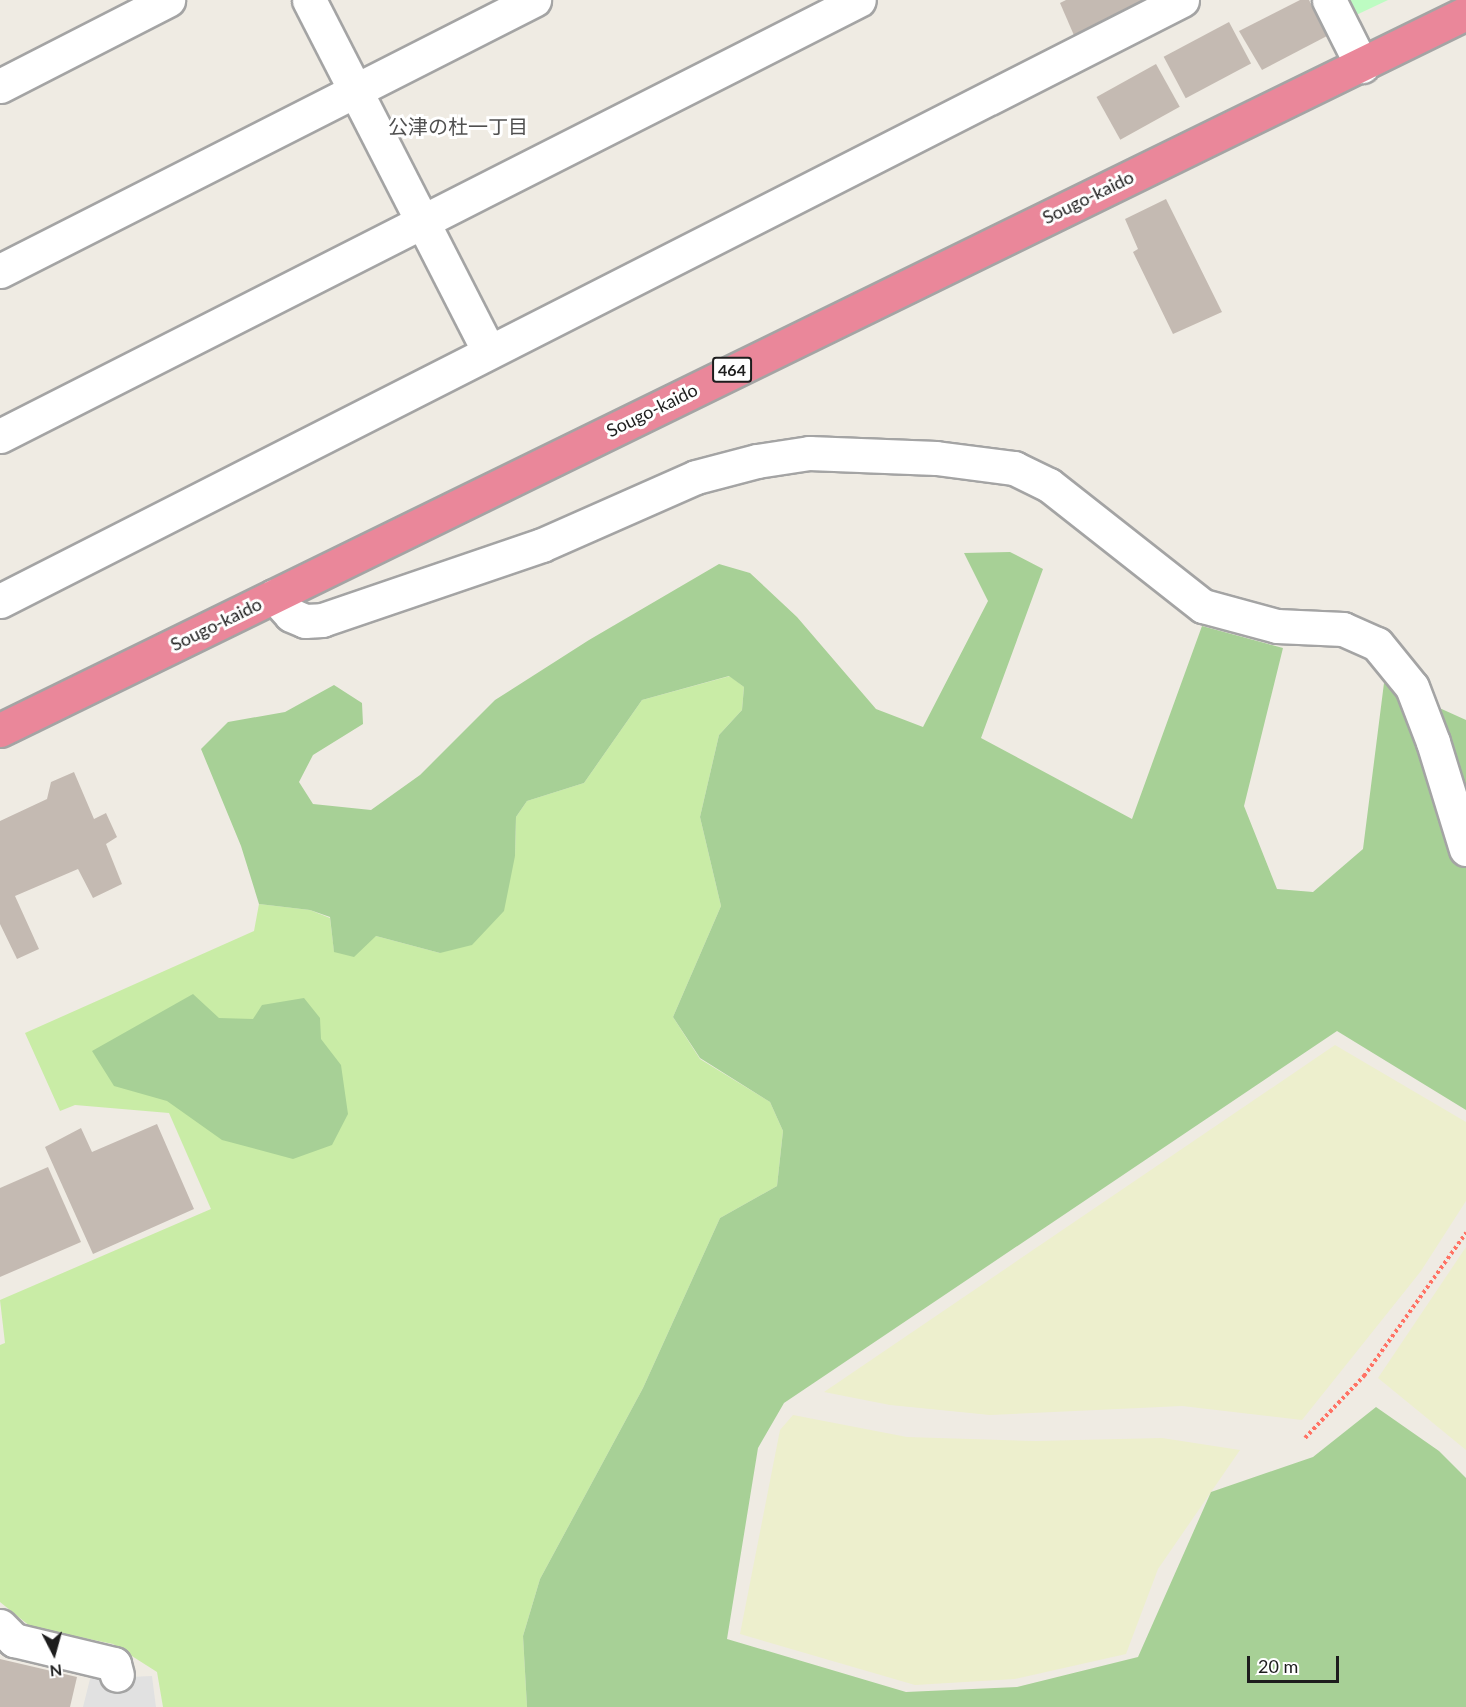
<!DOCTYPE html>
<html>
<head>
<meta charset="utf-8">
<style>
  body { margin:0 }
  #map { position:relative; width:1466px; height:1707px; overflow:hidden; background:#efebe3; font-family:Lato,"Noto Sans JP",sans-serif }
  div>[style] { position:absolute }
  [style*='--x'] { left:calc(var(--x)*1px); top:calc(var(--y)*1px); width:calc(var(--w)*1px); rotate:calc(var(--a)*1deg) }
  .farmland>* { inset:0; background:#edefcd }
  .grass>* { inset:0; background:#c9eca6 }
  .forest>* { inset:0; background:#a7d096 }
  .park>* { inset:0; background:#bdfcc2 }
  .parking>* { inset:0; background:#e1e1e1 }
  .building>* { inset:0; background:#c4bab2; transform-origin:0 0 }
  .path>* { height:4px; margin-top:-2px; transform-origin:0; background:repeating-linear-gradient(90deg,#ff7264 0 3px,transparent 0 6px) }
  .roads { filter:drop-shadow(2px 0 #a4a4a4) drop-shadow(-2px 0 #a4a4a4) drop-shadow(0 2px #a4a4a4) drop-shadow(0 -2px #a4a4a4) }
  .minor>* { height:33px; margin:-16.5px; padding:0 16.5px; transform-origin:16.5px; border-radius:16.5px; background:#fff }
  .highway>* { height:33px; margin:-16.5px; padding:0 16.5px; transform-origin:16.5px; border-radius:16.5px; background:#ea879a }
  span { translate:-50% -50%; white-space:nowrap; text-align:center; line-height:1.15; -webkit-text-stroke:6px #fff; paint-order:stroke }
  .shield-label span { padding:2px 4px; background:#fff; border:2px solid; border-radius:4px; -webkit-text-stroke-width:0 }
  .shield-label { font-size:16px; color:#1d1d1d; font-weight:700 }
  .street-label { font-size:18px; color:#1d1d1d }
  .neighbourhood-label { font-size:20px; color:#505050 }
  .north { position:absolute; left:24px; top:1623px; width:60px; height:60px; -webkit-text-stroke:4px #fff; paint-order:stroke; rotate:174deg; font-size:16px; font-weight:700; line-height:24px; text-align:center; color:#1d1d1d }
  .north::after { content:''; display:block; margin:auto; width:21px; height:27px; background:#1d1d1d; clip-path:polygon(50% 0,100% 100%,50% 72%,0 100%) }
  .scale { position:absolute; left:1247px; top:1656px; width:92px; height:27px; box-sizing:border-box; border:3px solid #1d1d1d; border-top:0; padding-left:8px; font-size:18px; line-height:21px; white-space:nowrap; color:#1d1d1d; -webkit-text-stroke:4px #fff; paint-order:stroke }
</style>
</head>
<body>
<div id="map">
  <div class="farmland">
    <div style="clip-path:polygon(1335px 1045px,1466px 1122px,1466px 1201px,1421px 1271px,1302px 1420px,1182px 1406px,990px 1415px,890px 1405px,824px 1392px)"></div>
    <div style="clip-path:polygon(1466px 1247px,1466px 1450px,1378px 1378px)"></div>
    <div style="clip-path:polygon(793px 1415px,907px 1437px,1036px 1441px,1162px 1438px,1240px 1450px,1158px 1569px,1126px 1654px,1015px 1679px,915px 1685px,740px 1634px,780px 1430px)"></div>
  </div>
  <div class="grass">
    <div style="clip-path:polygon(730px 676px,744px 687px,742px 710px,719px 735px,700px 817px,721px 906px,673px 1017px,700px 1059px,770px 1102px,783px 1131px,777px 1186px,720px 1218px,643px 1388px,540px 1579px,523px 1636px,527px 1707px,163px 1707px,157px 1672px,113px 1644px,31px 1627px,0 1602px,0 1345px,5px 1343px,0 1300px,211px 1209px,169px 1113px,75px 1105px,60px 1111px,25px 1033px,254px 931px,259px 904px,310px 910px,330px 918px,334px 951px,376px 936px,440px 953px,515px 856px,516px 817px,527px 801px,584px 783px,642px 700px)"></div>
  </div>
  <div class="forest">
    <div style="clip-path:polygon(1010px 552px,1043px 569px,981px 738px,1132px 819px,1202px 626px,1283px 648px,1244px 806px,1277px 889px,1313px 892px,1363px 849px,1384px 683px,1466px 720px,1466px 1110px,1337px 1031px,784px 1403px,758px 1448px,727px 1639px,906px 1692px,1017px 1687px,1138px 1657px,1211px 1492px,1313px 1457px,1376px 1407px,1439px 1451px,1466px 1478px,1466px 1707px,527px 1707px,523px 1636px,540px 1579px,643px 1388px,720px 1218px,777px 1186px,783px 1131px,770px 1102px,700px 1058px,673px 1017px,721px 906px,700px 817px,719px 735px,742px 710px,744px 687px,729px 676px,642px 700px,584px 783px,527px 801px,516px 817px,515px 856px,504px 911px,472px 945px,440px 953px,376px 936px,354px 957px,334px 952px,330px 917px,310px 910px,259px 904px,241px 846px,201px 749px,228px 722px,285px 712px,334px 685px,362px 703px,363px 724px,313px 755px,299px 782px,313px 804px,371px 810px,420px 775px,495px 700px,589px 640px,719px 564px,750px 573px,797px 617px,876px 709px,923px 727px,988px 601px,964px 553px)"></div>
    <div style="clip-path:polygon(193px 994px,219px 1018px,253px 1019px,262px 1005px,304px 998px,320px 1018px,321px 1039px,341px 1065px,348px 1114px,332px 1145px,293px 1159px,222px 1140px,167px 1101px,114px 1086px,92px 1051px)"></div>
  </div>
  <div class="park">
    <div style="clip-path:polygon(1346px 0,1388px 0,1354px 16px)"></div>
  </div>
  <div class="parking">
    <div style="clip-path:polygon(92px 1671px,130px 1677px,152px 1676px,156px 1707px,83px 1707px)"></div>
  </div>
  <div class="building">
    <div style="clip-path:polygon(1066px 0,1144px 0,1145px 1px,1076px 40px,1060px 3px)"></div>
    <div style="clip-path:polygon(1300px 0,1309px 0,1327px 36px,1262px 70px,1239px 31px)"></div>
    <div style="left:1229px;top:22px;width:47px;height:74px;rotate:62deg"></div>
    <div style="left:1156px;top:64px;width:49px;height:68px;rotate:61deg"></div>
    <div style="clip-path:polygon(1166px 199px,1222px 312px,1173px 334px,1133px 252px,1138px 249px,1125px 219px)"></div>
    <div style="clip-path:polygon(74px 772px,94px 819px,106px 813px,117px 837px,106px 844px,122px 884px,93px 898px,78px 869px,15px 896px,39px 949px,17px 959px,0 924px,0 821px,47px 799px,51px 782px)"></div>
    <div style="clip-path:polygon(157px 1124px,194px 1209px,93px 1254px,45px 1147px,81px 1128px,92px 1152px)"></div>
    <div style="clip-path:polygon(48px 1167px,81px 1242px,0 1277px,0 1188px)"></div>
    <div style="clip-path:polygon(0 1659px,77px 1677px,70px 1707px,0 1707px)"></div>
  </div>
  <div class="path">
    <div style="--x:1305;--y:1438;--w:86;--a:-46.4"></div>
    <div style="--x:1364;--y:1376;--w:176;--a:-54.5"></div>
  </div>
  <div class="roads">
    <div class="minor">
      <div style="--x:309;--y:0;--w:395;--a:62.9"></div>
      <div style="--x:1329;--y:0;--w:74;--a:63.4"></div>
      <div style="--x:0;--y:86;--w:189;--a:-27.1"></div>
      <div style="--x:0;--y:271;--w:599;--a:-26.91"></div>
      <div style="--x:0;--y:436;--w:963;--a:-26.91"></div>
      <div style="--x:274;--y:596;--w:25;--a:48"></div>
      <div style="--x:291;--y:615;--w:15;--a:23"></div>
      <div style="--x:305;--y:621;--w:17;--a:-3"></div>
      <div style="--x:322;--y:620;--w:232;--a:-18.8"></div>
      <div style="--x:542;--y:545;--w:168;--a:-23.8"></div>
      <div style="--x:696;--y:477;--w:63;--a:-14.7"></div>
      <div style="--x:757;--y:461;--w:53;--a:-8.7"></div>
      <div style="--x:809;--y:453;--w:127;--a:2.3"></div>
      <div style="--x:936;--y:458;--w:79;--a:7.3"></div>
      <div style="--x:1014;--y:468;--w:39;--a:26"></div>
      <div style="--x:1049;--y:485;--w:196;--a:38.2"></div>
      <div style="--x:1203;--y:606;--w:77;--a:15.1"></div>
      <div style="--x:1277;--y:626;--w:66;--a:2.6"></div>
      <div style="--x:1343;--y:629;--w:37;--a:24"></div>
      <div style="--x:1377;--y:644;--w:55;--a:50.9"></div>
      <div style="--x:1412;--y:687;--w:59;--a:69.1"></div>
      <div style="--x:1433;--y:742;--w:112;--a:72.9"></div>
      <div style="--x:0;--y:601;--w:1326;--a:-26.95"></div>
      <div style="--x:0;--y:1626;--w:20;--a:45"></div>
      <div style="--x:14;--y:1640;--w:103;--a:13.5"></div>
      <div style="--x:114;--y:1664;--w:11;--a:75"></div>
    </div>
    <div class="highway">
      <div style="--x:0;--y:730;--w:1632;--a:-26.06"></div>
    </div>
  </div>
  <div class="shield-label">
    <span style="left:732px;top:370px">464</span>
  </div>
  <div class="street-label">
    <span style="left:1088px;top:197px;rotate:-26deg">Sougo-kaido</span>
    <span style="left:652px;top:410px;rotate:-26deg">Sougo-kaido</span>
    <span style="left:216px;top:624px;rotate:-26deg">Sougo-kaido</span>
  </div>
  <div class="neighbourhood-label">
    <span style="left:458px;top:126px">公津の杜一丁目</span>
  </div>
  <div class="north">N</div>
  <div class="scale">20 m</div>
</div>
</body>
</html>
